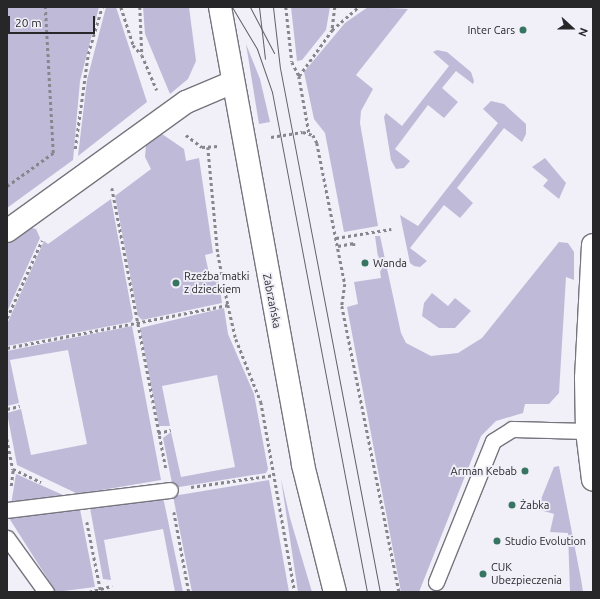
<!DOCTYPE html>
<html>
<head>
<meta charset="utf-8">
<style>
  body { margin:0 }
  #map { position:relative; width:600px; height:599px; overflow:hidden; background:#f1eff8; font-family:Ubuntu,sans-serif }
  div>[style] { position:absolute }
  [style*='--x'] { left:calc(var(--x)*1px); top:calc(var(--y)*1px); width:calc(var(--w)*1px); rotate:calc(var(--a)*1deg) }
  .green>* { inset:0; background:#c0bad9 }
  .path>* { height:2.5px; margin-top:-1.25px; transform-origin:0; background:repeating-linear-gradient(90deg,#87868c 0 3px,transparent 0 6px) }
  .roads { filter:drop-shadow(1px 0 #76747c) drop-shadow(-1px 0 #76747c) drop-shadow(0 1px #76747c) drop-shadow(0 -1px #76747c) }
  .service>* { height:15px; margin:-7.5px; padding:0 7.5px; transform-origin:7.5px; border-radius:7.5px; background:#fff }
  .minor>* { height:22px; margin:-11px; padding:0 11px; transform-origin:11px; border-radius:11px; background:#fff }
  .secondary>* { height:22px; margin:-11px; padding:0 11px; transform-origin:11px; border-radius:11px; background:#fff }
  .tram>* { height:1px; margin:-0.5px; padding:0 0.5px; transform-origin:0.5px; border-radius:0.5px; background:#606065 }
  .dots>* { width:11px; height:11px; translate:-50% -50%; box-sizing:border-box; border:2px solid #f1eff8; border-radius:50% }
  span { translate:-50% -50%; white-space:nowrap; text-align:center; line-height:1.15; -webkit-text-stroke:3.5px #f1eff8; paint-order:stroke }
  .poi-label { font-size:11px; color:#27272a }
  .right { translate:-100% -50%; text-align:right }
  .left { translate:0 -50%; text-align:left }
  .street-label { font-size:11px; color:#27272a }
  .frame { position:absolute; inset:0; border:8px solid #27272a; pointer-events:none }
  .north { position:absolute; left:552px; top:8px; width:40px; height:40px; -webkit-text-stroke:3px #f1eff8; paint-order:stroke; rotate:111deg; font-size:11px; font-weight:700; line-height:16px; text-align:center; color:#27272a }
  .north::after { content:''; display:block; margin:auto; width:14px; height:18px; background:#27272a; clip-path:polygon(50% 0,100% 100%,50% 72%,0 100%) }
  .scale { position:absolute; left:8px; top:16px; width:87px; height:18px; box-sizing:border-box; border:2px solid #27272a; border-top:0; padding-left:5px; font-size:12px; line-height:14px; white-space:nowrap; color:#27272a; -webkit-text-stroke:3px #f1eff8; paint-order:stroke }
</style>
</head>
<body>
<div id="map">
  <div class="green">
    <div style="clip-path:polygon(7px 7px,99px 7px,80px 81px,73px 160px,7px 208px)"></div>
    <div style="clip-path:polygon(106px 7px,116px 7px,147px 102px,78px 156px,87px 80px)"></div>
    <div style="clip-path:polygon(143px 7px,189px 7px,196px 61px,188px 79px,170px 94px,145px 34px)"></div>
    <div style="clip-path:polygon(291px 7px,330px 7px,326px 30px,302px 60px,297px 61px)"></div>
    <div style="clip-path:polygon(368px 7px,408px 9px,356px 75px,373px 89px,361px 111px,360px 123px,378px 226px,344px 232px,325px 133px,314px 119px,304px 72px,345px 23px)"></div>
    <div style="clip-path:polygon(246px 44px,260px 79px,270px 122px,259px 124px)"></div>
    <div style="clip-path:polygon(437px 50px,447px 52px,471px 72px,474px 81px,473px 84px,456px 71px,442px 88px,458px 102px,444px 118px,428px 105px,395px 149px,410px 161px,404px 168px,396px 169px,391px 160px,384px 117px,386px 113px,402px 126px,449px 66px,433px 52px)"></div>
    <div style="clip-path:polygon(491px 101px,504px 104px,526px 124px,526px 134px,522px 142px,504px 128px,457px 188px,473px 203px,460px 218px,444px 205px,410px 248px,427px 261px,420px 267px,414px 266px,410px 263px,400px 215px,418px 226px,498px 123px,483px 109px)"></div>
    <div style="clip-path:polygon(162px 134px,184px 149px,186px 161px,199px 158px,213px 253px,205px 255px,210px 278px,218px 276px,222px 303px,142px 320px,138px 316px,115px 196px,151px 169px,145px 157px,146px 145px)"></div>
    <div style="clip-path:polygon(545px 158px,566px 183px,559px 199px,543px 186px,548px 180px,532px 167px)"></div>
    <div style="clip-path:polygon(111px 199px,133px 318px,131px 322px,7px 346px,7px 324px,44px 241px,48px 244px)"></div>
    <div style="clip-path:polygon(28px 227px,36px 229px,40px 238px,7px 312px,7px 242px)"></div>
    <div style="clip-path:polygon(375px 236px,380px 236px,401px 333px,406px 343px,431px 356px,458px 353px,482px 338px,559px 242px,568px 243px,574px 252px,574px 280px,566px 277px,559px 393px,549px 404px,525px 404px,523px 413px,496px 421px,481px 436px,419px 592px,401px 592px,347px 307px,358px 304px,354px 282px,381px 278px)"></div>
    <div style="clip-path:polygon(432px 293px,448px 306px,455px 298px,471px 311px,455px 328px,439px 328px,422px 316px,424px 303px)"></div>
    <div style="clip-path:polygon(224px 308px,228px 334px,254px 394px,268px 469px,266px 473px,173px 488px,163px 438px,171px 432px,181px 477px,235px 467px,217px 375px,162px 386px,170px 426px,159px 426px,140px 328px)"></div>
    <div style="clip-path:polygon(132px 326px,161px 480px,78px 494px,17px 465px,7px 413px,21px 409px,31px 455px,87px 444px,68px 350px,10px 360px,19px 403px,7px 406px,7px 351px)"></div>
    <div style="clip-path:polygon(559px 466px,581px 579px,583px 592px,570px 592px,568px 533px,550px 532px,554px 514px,537px 509px,554px 467px)"></div>
    <div style="clip-path:polygon(16px 474px,63px 495px,11px 505px)"></div>
    <div style="clip-path:polygon(281px 479px,290px 518px,312px 592px,298px 592px)"></div>
    <div style="clip-path:polygon(269px 480px,289px 592px,192px 592px,173px 496px)"></div>
    <div style="clip-path:polygon(163px 497px,183px 592px,175px 592px,163px 529px,104px 540px,111px 580px,103px 579px,90px 508px)"></div>
    <div style="clip-path:polygon(80px 509px,95px 587px,56px 592px,9px 518px)"></div>
  </div>
  <div class="path">
    <div style="--x:121;--y:7;--w:40;--a:72"></div>
    <div style="--x:133;--y:45;--w:13;--a:48"></div>
    <div style="--x:142;--y:55;--w:38;--a:67"></div>
    <div style="--x:140;--y:7;--w:47;--a:87.6"></div>
    <div style="--x:286;--y:7;--w:55;--a:83.8"></div>
    <div style="--x:292;--y:62;--w:16;--a:63"></div>
    <div style="--x:299;--y:76;--w:58;--a:80"></div>
    <div style="--x:335;--y:7;--w:23;--a:97"></div>
    <div style="--x:332;--y:30;--w:35;--a:-41"></div>
    <div style="--x:299;--y:76;--w:57;--a:-54.3"></div>
    <div style="--x:186;--y:135;--w:20;--a:37"></div>
    <div style="--x:202;--y:147;--w:17;--a:-3"></div>
    <div style="--x:271;--y:137;--w:32;--a:-9"></div>
    <div style="--x:303;--y:132;--w:10;--a:17"></div>
    <div style="--x:313;--y:135;--w:9;--a:63"></div>
    <div style="--x:317;--y:143;--w:144;--a:78.8"></div>
    <div style="--x:345;--y:284;--w:22;--a:98"></div>
    <div style="--x:342;--y:306;--w:292;--a:78.7"></div>
    <div style="--x:208;--y:147;--w:107;--a:84.7"></div>
    <div style="--x:218;--y:254;--w:52;--a:78.9"></div>
    <div style="--x:228;--y:305;--w:35;--a:77"></div>
    <div style="--x:236;--y:339;--w:68;--a:68.4"></div>
    <div style="--x:261;--y:402;--w:193;--a:79.9"></div>
    <div style="--x:75;--y:149;--w:96;--a:-82.2"></div>
    <div style="--x:88;--y:54;--w:49;--a:-73.4"></div>
    <div style="--x:7;--y:186;--w:57;--a:-35.7"></div>
    <div style="--x:53;--y:153;--w:146;--a:-93.1"></div>
    <div style="--x:112;--y:188;--w:285;--a:79.1"></div>
    <div style="--x:336;--y:238;--w:56;--a:-9.3"></div>
    <div style="--x:338;--y:246;--w:16;--a:-11"></div>
    <div style="--x:354;--y:243;--w:4;--a:90"></div>
    <div style="--x:7;--y:318;--w:85;--a:-65.8"></div>
    <div style="--x:7;--y:348;--w:225;--a:-11"></div>
    <div style="--x:7;--y:409;--w:13;--a:-13"></div>
    <div style="--x:158;--y:433;--w:13;--a:-13"></div>
    <div style="--x:7;--y:439;--w:31;--a:79"></div>
    <div style="--x:13;--y:469;--w:31;--a:25"></div>
    <div style="--x:11;--y:486;--w:17;--a:-83"></div>
    <div style="--x:191;--y:487;--w:84;--a:-8.2"></div>
    <div style="--x:174;--y:512;--w:81;--a:79.4"></div>
    <div style="--x:87;--y:522;--w:71;--a:78.7"></div>
    <div style="--x:89;--y:592;--w:24;--a:-15"></div>
  </div>
  <div class="roads">
    <div class="service">
      <div style="--x:7;--y:510;--w:164;--a:-7"></div>
      <div style="--x:7;--y:538;--w:67;--a:54.2"></div>
      <div style="--x:436;--y:582;--w:152;--a:-68"></div>
      <div style="--x:493;--y:441;--w:22;--a:-32"></div>
      <div style="--x:512;--y:429;--w:75;--a:1.5"></div>
    </div>
    <div class="minor">
      <div style="--x:7;--y:231;--w:221;--a:-35.8"></div>
      <div style="--x:186;--y:102;--w:49;--a:-22.9"></div>
      <div style="--x:593;--y:245;--w:133;--a:93"></div>
      <div style="--x:586;--y:378;--w:53;--a:88.9"></div>
      <div style="--x:587;--y:431;--w:49;--a:83"></div>
    </div>
    <div class="secondary">
      <div style="--x:220;--y:7;--w:465;--a:79.7"></div>
      <div style="--x:303;--y:465;--w:131;--a:75.9"></div>
    </div>
  </div>
  <div class="tram">
    <div style="--x:232;--y:7;--w:49;--a:59.2"></div>
    <div style="--x:257;--y:49;--w:46;--a:70.8"></div>
    <div style="--x:272;--y:92;--w:509;--a:79.24"></div>
    <div style="--x:250;--y:7;--w:52;--a:62.4"></div>
    <div style="--x:259;--y:7;--w:52;--a:83.4"></div>
    <div style="--x:273;--y:7;--w:61;--a:83.5"></div>
    <div style="--x:280;--y:68;--w:533;--a:79.2"></div>
  </div>
  <div class="dots">
    <div style="left:523px;top:30px;background:#377562"></div>
    <div style="left:365px;top:263px;background:#377562"></div>
    <div style="left:176px;top:283px;background:#377562"></div>
    <div style="left:525px;top:471px;background:#377562"></div>
    <div style="left:512px;top:505px;background:#377562"></div>
    <div style="left:497px;top:541px;background:#377562"></div>
    <div style="left:483px;top:574px;background:#377562"></div>
  </div>
  <div class="poi-label">
    <span class="right" style="left:515px;top:30px">Inter Cars</span>
    <span class="left" style="left:373px;top:263px">Wanda</span>
    <span class="left" style="left:184px;top:283px">Rzeźba matki<br>z dzieckiem</span>
    <span class="right" style="left:517px;top:471px">Arman Kebab</span>
    <span class="left" style="left:520px;top:505px">Żabka</span>
    <span class="left" style="left:505px;top:541px">Studio Evolution</span>
    <span class="left" style="left:491px;top:574px">CUK<br>Ubezpieczenia</span>
  </div>
  <div class="street-label">
    <span style="left:272px;top:301px;rotate:79deg">Zabrzańska</span>
  </div>
  <div class="frame"></div>
  <div class="north">N</div>
  <div class="scale">20 m</div>
</div>
</body>
</html>
